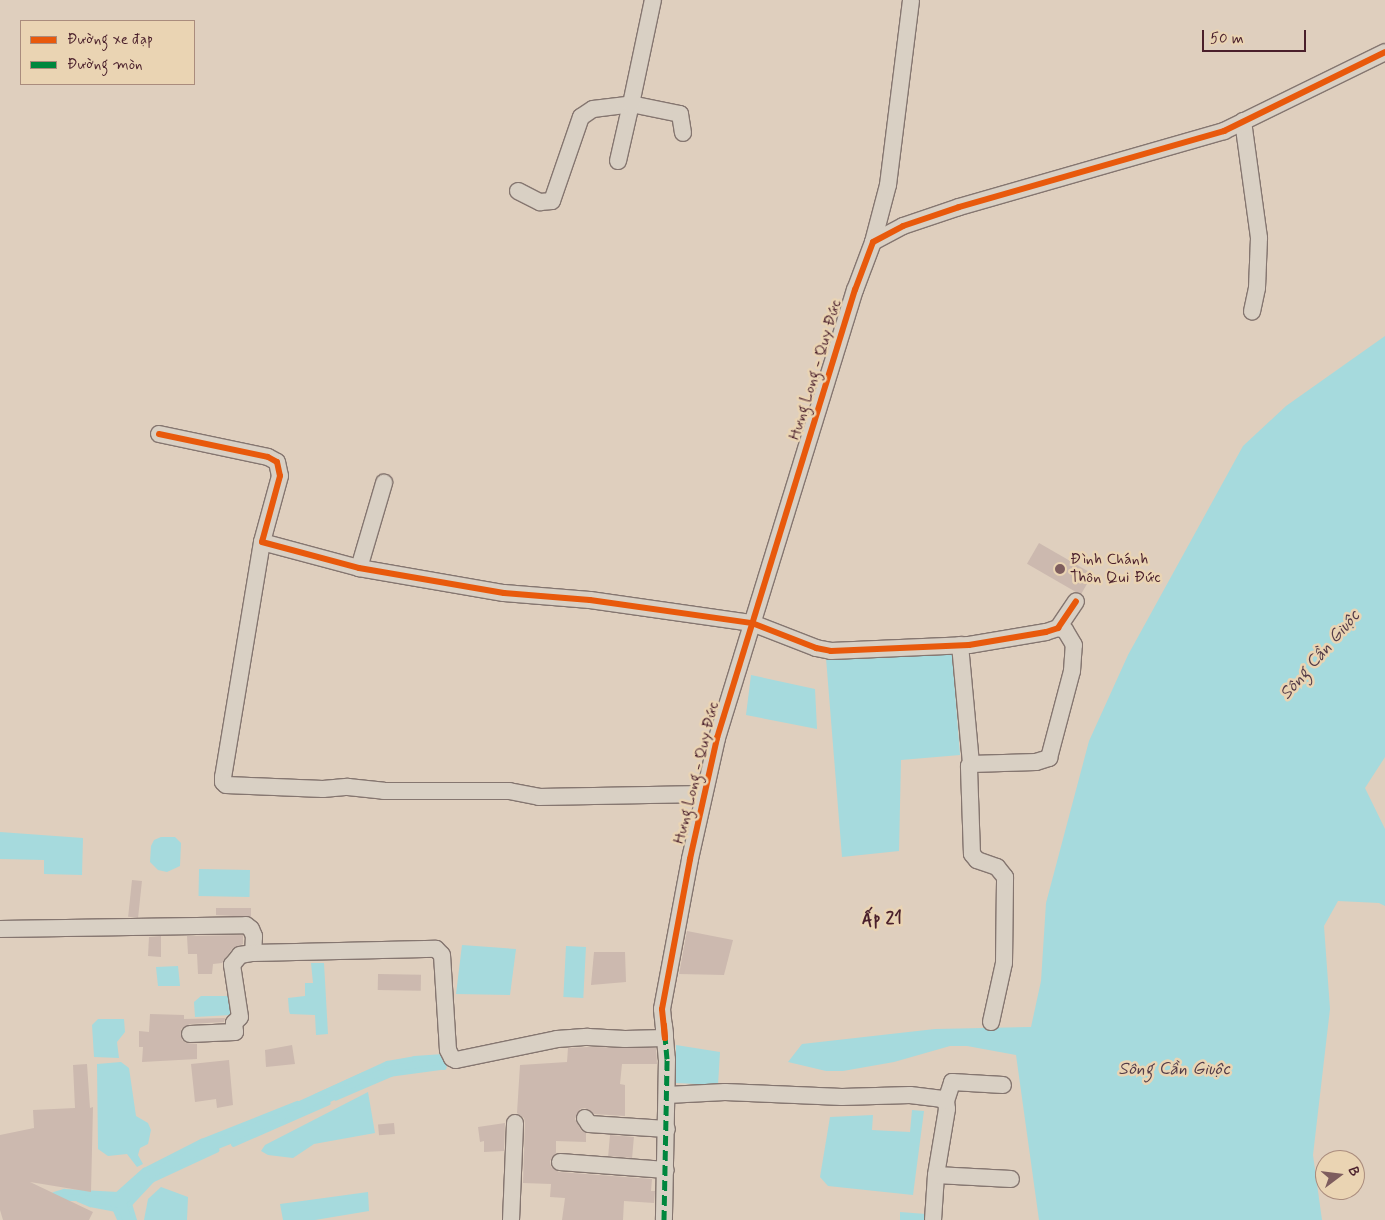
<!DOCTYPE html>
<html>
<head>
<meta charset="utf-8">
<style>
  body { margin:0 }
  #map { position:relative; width:1385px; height:1220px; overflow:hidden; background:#dfcfbe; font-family:Mynerve,sans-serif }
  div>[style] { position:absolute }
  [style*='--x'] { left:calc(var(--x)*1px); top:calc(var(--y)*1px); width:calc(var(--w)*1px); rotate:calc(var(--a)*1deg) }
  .water>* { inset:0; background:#a6dadd; transform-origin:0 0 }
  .stream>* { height:4.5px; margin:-2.25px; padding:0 2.25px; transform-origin:2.25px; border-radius:2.25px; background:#a6dadd }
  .building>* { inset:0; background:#ccb9af; transform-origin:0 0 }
  .roads { filter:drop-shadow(1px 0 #857670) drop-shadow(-1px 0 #857670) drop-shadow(0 1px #857670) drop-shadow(0 -1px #857670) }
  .minor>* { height:16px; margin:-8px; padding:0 8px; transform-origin:8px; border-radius:8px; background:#d9d0c4 }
  .quiet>* { height:5px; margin-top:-2.5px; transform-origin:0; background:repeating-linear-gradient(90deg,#00873e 0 10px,transparent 0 15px) }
  .cycleway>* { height:6px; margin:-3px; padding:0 3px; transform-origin:3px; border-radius:3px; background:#e8590c }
  .dots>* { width:14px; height:14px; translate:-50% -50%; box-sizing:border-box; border:2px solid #ead4b3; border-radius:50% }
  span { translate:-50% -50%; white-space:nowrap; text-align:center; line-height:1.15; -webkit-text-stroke:5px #ead4b3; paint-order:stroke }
  .street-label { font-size:16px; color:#4a1f2b }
  .poi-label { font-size:16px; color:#4a1f2b }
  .left { translate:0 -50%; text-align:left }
  .water-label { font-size:18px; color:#543c48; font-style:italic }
  .neighbourhood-label { font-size:18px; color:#4a1f2b; font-weight:700 }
  .legend { position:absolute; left:20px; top:20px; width:175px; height:65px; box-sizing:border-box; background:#ead4b3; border:1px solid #aa8c7d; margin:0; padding:6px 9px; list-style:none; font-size:15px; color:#4a1f2b }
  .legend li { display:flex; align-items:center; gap:10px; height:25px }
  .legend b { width:25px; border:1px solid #aa8c7d }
  .north { position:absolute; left:1315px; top:1150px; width:50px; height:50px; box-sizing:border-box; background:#ead4b3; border:1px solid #aa8c7d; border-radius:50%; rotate:75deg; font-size:14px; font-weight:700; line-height:20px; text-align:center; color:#4a1f2b }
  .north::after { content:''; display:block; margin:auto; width:18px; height:22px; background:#7e5d5e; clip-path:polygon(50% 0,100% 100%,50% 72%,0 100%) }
  .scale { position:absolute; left:1202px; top:30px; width:104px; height:22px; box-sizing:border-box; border:2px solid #4a1f2b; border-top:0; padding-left:6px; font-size:15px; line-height:18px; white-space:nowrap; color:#4a1f2b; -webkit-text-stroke:4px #ead4b3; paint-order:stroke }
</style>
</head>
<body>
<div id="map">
  <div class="water">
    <div style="clip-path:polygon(1385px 336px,1385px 757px,1365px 788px,1385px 829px,1385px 906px,1379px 903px,1338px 901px,1324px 926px,1330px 1009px,1313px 1155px,1322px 1220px,1039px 1220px,1016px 1055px,967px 1046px,950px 1046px,894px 1062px,843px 1071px,826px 1071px,788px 1062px,802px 1044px,935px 1029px,1031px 1027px,1041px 981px,1046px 903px,1089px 741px,1128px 655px,1243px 446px,1286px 406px)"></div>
    <div style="clip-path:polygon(952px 654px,960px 755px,901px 760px,899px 851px,842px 857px,826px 658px)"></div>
    <div style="clip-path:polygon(751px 675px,815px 689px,817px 729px,746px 715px)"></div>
    <div style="clip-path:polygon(0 832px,83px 838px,82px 875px,44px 874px,44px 860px,0 859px)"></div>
    <div style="clip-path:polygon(161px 837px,175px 837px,181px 843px,180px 866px,167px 872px,158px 870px,150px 862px,151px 846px,154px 840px)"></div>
    <div style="left:199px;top:869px;width:51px;height:27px;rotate:1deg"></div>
    <div style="clip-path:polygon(462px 945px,516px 949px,510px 995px,456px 994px)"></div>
    <div style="left:566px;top:946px;width:20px;height:51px;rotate:3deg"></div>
    <div style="clip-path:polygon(311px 963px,324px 963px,328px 1034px,316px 1035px,315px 1015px,290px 1014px,289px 1011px,288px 998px,305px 996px,305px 983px,313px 983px)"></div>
    <div style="clip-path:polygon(178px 966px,180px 986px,158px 986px,156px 967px)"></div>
    <div style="clip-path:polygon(201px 996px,228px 996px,231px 1015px,195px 1017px,194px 1002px)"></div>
    <div style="clip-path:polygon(98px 1019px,124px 1019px,125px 1032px,117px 1042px,119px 1058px,94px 1057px,92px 1025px)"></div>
    <div style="clip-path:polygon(676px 1045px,720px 1052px,718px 1085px,676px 1083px)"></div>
    <div style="clip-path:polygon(443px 1056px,444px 1067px,392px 1074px,286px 1122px,208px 1153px,151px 1180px,129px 1204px,134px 1220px,120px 1220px,115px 1209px,90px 1204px,78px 1199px,60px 1199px,21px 1220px,51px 1194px,64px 1191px,117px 1194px,144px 1170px,200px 1141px,257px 1120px,361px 1073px,387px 1063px,414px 1058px)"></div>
    <div style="clip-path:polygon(121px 1062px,129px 1068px,136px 1116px,148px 1123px,151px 1130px,148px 1144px,140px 1148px,138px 1155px,143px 1164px,137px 1167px,127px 1154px,108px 1156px,98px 1149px,97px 1064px)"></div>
    <div style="clip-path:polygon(368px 1092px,375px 1133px,314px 1144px,293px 1158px,268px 1155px,261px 1151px,265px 1145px)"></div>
    <div style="clip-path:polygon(912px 1110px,924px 1111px,913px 1195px,828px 1186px,820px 1177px,830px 1117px,873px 1115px,872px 1130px,910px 1132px)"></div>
    <div style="clip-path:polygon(161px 1187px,188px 1197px,187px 1220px,144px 1220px,148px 1199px)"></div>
    <div style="clip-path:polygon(368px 1192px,369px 1211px,315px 1220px,283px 1220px,280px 1204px)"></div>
    <div style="clip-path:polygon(900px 1212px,926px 1214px,926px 1220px,900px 1220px)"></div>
  </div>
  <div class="stream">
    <div style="--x:315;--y:1096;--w:79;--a:-24.6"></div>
    <div style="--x:387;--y:1063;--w:27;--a:-10"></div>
    <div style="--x:414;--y:1058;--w:29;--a:-4"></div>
    <div style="--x:443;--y:1056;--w:11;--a:85"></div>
    <div style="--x:444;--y:1067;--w:52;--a:172.3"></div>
    <div style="--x:392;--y:1074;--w:61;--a:156.8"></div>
    <div style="--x:233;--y:1144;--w:103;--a:-23.6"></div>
    <div style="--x:54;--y:1194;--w:10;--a:-17"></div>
    <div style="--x:64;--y:1191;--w:53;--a:3.2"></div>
    <div style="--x:117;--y:1194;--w:36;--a:-42"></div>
    <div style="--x:144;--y:1170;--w:64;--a:-27"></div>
    <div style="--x:201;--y:1141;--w:103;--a:-21.6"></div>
    <div style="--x:62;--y:1199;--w:16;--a:0"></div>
    <div style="--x:78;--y:1199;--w:13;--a:23"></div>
    <div style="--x:90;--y:1204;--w:25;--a:11"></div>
    <div style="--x:115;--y:1209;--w:12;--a:66"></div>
    <div style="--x:134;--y:1220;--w:17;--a:-107"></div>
    <div style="--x:129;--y:1204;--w:33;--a:-47"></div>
    <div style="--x:151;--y:1180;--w:72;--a:-24.8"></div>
  </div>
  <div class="building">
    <div style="left:1039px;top:543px;width:62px;height:24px;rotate:30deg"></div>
    <div style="left:132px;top:880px;width:10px;height:37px;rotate:6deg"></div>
    <div style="clip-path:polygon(216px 908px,251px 908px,251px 917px,216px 915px)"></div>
    <div style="clip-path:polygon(687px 931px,733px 940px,724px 975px,679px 974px)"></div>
    <div style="clip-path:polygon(243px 935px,243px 944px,232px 949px,222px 963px,213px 964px,212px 974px,198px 974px,197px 954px,188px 954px,187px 936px)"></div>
    <div style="clip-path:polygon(161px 936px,161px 957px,148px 956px,149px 937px)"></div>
    <div style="clip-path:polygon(594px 952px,625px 952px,626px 982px,591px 985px)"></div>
    <div style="left:378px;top:974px;width:43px;height:16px;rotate:1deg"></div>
    <div style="clip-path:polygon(150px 1014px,184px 1015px,184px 1019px,225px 1018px,224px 1022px,190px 1024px,181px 1029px,182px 1040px,186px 1043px,197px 1044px,197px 1059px,142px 1062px,143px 1047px,139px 1047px,139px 1031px,149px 1032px)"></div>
    <div style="clip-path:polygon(292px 1045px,295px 1064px,266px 1067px,265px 1050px)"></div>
    <div style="clip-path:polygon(588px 1047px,656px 1048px,657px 1064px,622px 1064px,620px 1084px,625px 1085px,625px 1116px,594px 1114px,585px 1108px,580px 1109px,575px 1119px,581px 1130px,586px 1133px,586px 1142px,556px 1141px,556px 1153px,550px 1161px,551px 1167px,559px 1172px,652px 1179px,651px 1191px,655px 1191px,654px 1203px,624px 1201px,623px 1220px,562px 1220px,565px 1198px,550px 1197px,551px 1184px,523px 1183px,525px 1123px,524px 1118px,517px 1113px,520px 1065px,567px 1062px,568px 1048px)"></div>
    <div style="clip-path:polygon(229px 1060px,233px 1105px,217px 1108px,216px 1099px,195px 1102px,191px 1064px)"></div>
    <div style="clip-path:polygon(87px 1064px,90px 1108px,93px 1107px,91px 1192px,30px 1182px,93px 1212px,89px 1220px,3px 1220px,0 1210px,0 1135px,34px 1128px,33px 1110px,75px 1108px,73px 1065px)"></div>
    <div style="left:394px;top:1123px;width:11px;height:16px;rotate:85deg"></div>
    <div style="clip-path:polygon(505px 1123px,504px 1151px,484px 1152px,484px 1141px,480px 1142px,478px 1127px)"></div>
    <div style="left:610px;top:1135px;width:24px;height:21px;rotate:5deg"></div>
  </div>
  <div class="roads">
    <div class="minor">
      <div style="--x:1243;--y:121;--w:118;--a:82.2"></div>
      <div style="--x:1259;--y:238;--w:50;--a:92.3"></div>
      <div style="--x:1257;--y:288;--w:24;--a:102"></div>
      <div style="--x:618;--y:161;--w:58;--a:-77.2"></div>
      <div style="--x:631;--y:104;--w:50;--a:11.5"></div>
      <div style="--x:680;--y:114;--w:19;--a:81"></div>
      <div style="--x:518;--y:191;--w:25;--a:27"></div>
      <div style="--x:540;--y:202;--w:12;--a:-5"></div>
      <div style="--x:552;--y:201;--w:89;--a:-71"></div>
      <div style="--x:581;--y:117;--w:14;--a:-34"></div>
      <div style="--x:593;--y:109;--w:38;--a:-7"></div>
      <div style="--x:631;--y:104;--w:106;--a:-78.1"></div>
      <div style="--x:873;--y:242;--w:59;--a:-75.3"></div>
      <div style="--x:888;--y:185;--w:186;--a:-82.9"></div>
      <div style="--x:159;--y:434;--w:111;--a:11.9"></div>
      <div style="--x:268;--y:457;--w:10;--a:29"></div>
      <div style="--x:277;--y:462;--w:14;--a:78"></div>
      <div style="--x:280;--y:476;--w:68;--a:105.3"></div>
      <div style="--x:262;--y:542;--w:100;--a:15"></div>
      <div style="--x:359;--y:568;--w:147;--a:9.8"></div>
      <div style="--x:504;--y:593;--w:86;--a:4.7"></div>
      <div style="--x:590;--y:600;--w:164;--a:8.1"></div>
      <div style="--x:752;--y:623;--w:69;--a:21.3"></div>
      <div style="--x:816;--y:648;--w:15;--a:11"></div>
      <div style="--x:831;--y:651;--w:138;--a:-2.5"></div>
      <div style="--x:969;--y:645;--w:78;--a:-9.6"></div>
      <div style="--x:1046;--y:632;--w:13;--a:-18"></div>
      <div style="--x:1058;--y:628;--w:32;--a:-56"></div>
      <div style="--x:262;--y:542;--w:238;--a:99.4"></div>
      <div style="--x:223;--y:777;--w:5;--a:90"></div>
      <div style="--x:223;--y:782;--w:4;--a:45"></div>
      <div style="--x:226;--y:785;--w:97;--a:2.4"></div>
      <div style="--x:323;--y:789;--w:25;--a:-5"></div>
      <div style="--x:348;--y:787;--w:36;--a:6"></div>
      <div style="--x:384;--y:791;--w:125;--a:0"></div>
      <div style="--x:509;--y:791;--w:31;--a:11"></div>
      <div style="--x:539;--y:797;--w:165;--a:-1"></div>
      <div style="--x:359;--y:568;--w:89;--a:-73.6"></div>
      <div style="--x:960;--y:645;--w:120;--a:84.7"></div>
      <div style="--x:0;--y:929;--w:246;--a:-0.9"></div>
      <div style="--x:246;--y:925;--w:6;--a:39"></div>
      <div style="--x:251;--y:929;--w:8;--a:67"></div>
      <div style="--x:254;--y:936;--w:17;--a:93"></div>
      <div style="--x:253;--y:953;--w:183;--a:-1.3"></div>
      <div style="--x:436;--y:949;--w:8;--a:45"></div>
      <div style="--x:442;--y:955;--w:95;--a:86.4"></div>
      <div style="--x:448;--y:1050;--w:9;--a:63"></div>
      <div style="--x:452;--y:1058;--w:4;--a:27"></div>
      <div style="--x:456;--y:1060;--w:103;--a:-11.7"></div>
      <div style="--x:557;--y:1039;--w:31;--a:-4"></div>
      <div style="--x:588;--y:1037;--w:37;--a:3"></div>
      <div style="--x:625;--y:1039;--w:40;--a:-1.4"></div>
      <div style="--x:991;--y:1022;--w:60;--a:-77.6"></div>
      <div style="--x:1004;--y:963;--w:86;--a:-89.3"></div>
      <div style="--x:1005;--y:877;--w:13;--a:-129"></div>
      <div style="--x:997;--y:867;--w:21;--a:-161"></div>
      <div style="--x:977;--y:860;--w:8;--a:-130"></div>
      <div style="--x:972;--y:854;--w:88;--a:-92"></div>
      <div style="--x:969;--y:766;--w:3;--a:-45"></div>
      <div style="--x:971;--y:764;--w:65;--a:-1.8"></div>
      <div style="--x:1036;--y:762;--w:14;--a:-17"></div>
      <div style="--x:1049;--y:758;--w:90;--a:-75.2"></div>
      <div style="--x:1072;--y:671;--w:26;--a:-86"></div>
      <div style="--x:1074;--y:645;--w:17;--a:-121"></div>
      <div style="--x:1065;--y:630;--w:7;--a:-164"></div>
      <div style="--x:664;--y:1025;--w:13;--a:86"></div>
      <div style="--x:665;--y:1038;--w:29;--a:-96"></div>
      <div style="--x:662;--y:1009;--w:153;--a:-79.4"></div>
      <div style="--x:690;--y:859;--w:124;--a:-77.4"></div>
      <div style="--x:717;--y:738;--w:469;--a:-72.9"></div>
      <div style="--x:855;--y:290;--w:51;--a:-69.4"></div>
      <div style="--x:873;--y:242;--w:34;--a:-28"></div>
      <div style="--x:903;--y:226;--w:59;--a:-18.7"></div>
      <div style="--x:959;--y:207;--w:276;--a:-16"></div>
      <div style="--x:1224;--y:131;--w:179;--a:-26.1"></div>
      <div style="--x:664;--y:1027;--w:32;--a:85"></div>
      <div style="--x:667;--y:1059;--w:161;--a:91.1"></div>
      <div style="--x:190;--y:1034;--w:45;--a:-2.5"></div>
      <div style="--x:235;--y:1032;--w:9;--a:-96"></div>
      <div style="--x:234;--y:1023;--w:8;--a:-45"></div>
      <div style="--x:240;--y:1017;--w:53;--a:-98.7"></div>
      <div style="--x:232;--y:965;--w:13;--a:-51"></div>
      <div style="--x:240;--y:955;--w:13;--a:-9"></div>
      <div style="--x:667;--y:1095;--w:58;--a:-3"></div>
      <div style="--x:725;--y:1092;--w:117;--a:2.4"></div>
      <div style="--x:842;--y:1097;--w:68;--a:-1.7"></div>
      <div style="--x:910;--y:1095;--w:31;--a:7"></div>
      <div style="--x:941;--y:1099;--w:5;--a:22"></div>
      <div style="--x:946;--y:1101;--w:8;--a:83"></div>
      <div style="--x:947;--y:1109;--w:67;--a:99.5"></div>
      <div style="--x:936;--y:1175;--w:45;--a:93.8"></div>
      <div style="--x:946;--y:1101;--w:20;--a:-72"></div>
      <div style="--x:952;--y:1082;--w:51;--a:3.4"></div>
      <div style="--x:585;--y:1118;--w:7;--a:56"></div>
      <div style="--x:589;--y:1124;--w:78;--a:3.7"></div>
      <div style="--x:560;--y:1162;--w:106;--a:4.3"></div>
      <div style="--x:936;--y:1175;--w:75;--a:3.1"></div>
      <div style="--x:511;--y:1220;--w:97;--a:-87.6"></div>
    </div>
  </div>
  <div class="quiet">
    <div style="--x:664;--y:1220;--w:161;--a:-88.9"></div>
    <div style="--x:667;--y:1059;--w:24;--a:-95"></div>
  </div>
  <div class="cycleway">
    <div style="--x:159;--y:434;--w:111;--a:11.9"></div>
    <div style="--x:268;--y:457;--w:10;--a:29"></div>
    <div style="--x:277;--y:462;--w:14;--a:78"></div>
    <div style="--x:280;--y:476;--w:68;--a:105.3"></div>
    <div style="--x:262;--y:542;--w:100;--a:15"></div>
    <div style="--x:359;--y:568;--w:147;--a:9.8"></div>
    <div style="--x:504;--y:593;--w:86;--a:4.7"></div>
    <div style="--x:590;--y:600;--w:164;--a:8.1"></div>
    <div style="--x:752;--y:623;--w:69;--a:21.3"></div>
    <div style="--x:816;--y:648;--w:15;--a:11"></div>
    <div style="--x:831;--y:651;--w:138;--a:-2.5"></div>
    <div style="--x:969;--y:645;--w:78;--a:-9.6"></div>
    <div style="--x:1046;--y:632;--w:13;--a:-18"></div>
    <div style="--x:1058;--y:628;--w:32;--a:-56"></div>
    <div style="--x:664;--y:1025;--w:13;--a:86"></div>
    <div style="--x:665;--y:1038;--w:29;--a:-96"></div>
    <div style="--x:662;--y:1009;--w:153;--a:-79.4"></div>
    <div style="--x:690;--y:859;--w:124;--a:-77.4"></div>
    <div style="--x:717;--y:738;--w:469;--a:-72.9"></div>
    <div style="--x:855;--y:290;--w:51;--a:-69.4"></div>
    <div style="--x:873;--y:242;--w:34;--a:-28"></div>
    <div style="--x:903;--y:226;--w:59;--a:-18.7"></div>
    <div style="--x:959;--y:207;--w:276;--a:-16"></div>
    <div style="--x:1224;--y:131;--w:179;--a:-26.1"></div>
  </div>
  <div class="dots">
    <div style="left:1060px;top:569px;background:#7e5d5e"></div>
  </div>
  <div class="street-label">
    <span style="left:816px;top:370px;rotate:-73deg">Hưng Long - Quy Đức</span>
    <span style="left:697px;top:773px;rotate:-76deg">Hưng Long - Quy Đức</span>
  </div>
  <div class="poi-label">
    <span class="left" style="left:1070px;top:569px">Đình Chánh<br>Thôn Qui Đức</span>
  </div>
  <div class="water-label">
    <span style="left:1320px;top:655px;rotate:-49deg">Sông Cần Giuộc</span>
    <span style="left:1174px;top:1069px">Sông Cần Giuộc</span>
  </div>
  <div class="neighbourhood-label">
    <span style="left:882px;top:918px">Ấp 21</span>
  </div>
  <ul class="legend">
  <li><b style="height:6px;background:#e8590c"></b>Đường xe đạp</li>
  <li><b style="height:6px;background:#00873e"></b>Đường mòn</li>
  </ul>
  <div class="north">B</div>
  <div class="scale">50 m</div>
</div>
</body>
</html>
